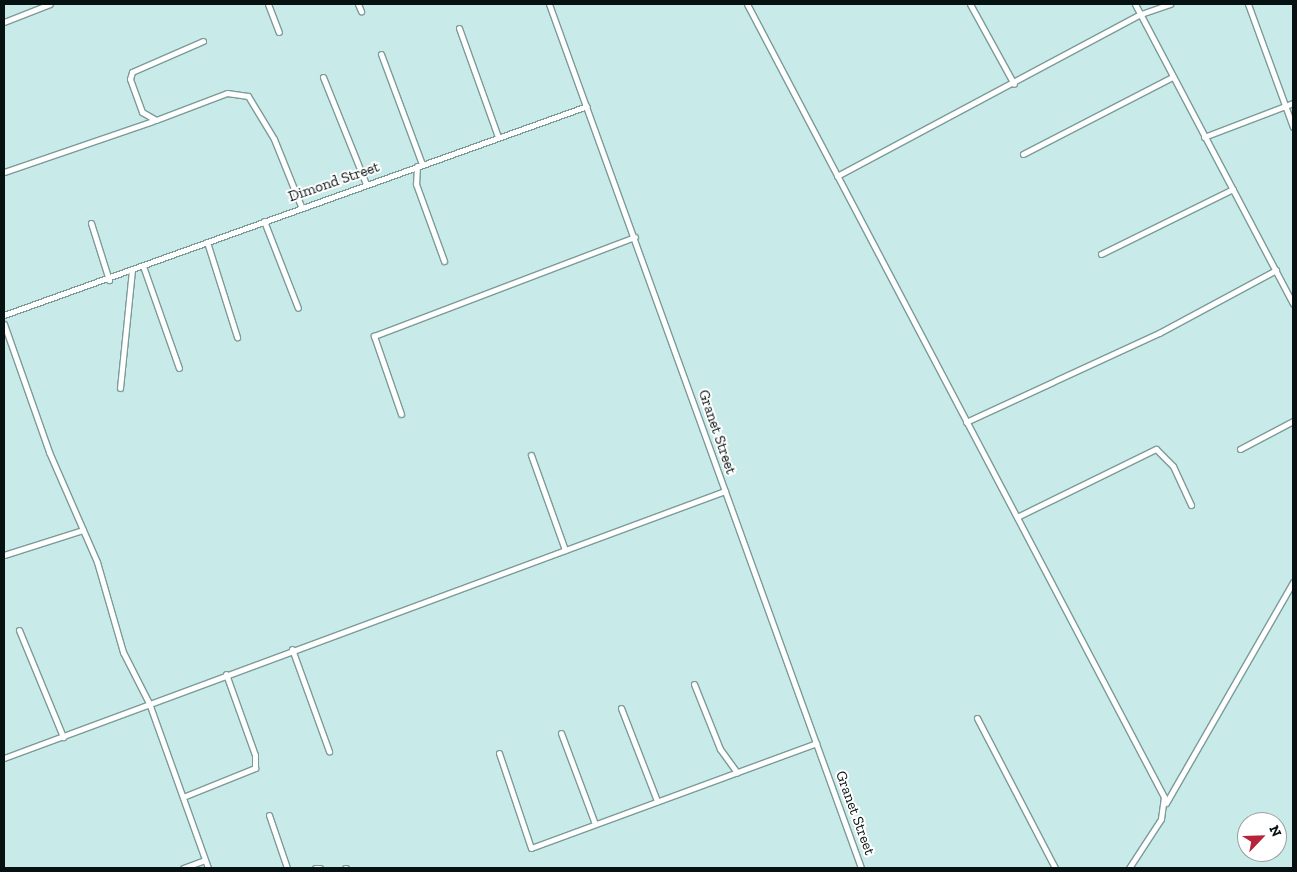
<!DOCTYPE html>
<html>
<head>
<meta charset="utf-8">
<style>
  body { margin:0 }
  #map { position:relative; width:1297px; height:872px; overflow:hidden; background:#c8eae8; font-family:"Zilla Slab",serif }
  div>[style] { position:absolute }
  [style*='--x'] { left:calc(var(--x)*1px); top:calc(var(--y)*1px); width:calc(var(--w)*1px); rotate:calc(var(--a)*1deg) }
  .roads { filter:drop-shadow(1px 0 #7b9b99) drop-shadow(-1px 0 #7b9b99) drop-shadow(0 1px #7b9b99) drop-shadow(0 -1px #7b9b99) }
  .minor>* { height:5px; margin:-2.5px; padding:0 2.5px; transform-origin:2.5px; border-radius:2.5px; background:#fff }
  span { translate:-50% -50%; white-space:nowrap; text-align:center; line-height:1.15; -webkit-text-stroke:4px #fff; paint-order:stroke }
  .street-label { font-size:15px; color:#061211 }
  .frame { position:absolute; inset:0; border:5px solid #061211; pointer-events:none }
  .north { position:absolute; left:1237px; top:812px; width:50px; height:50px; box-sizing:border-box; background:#fff; border:1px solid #9ba0a0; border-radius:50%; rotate:66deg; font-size:14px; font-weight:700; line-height:20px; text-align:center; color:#061211 }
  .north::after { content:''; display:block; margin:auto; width:18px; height:22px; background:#b62439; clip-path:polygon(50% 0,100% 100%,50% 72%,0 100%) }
</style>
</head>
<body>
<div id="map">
  <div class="roads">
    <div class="minor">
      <div style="--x:268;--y:4;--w:30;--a:69"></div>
      <div style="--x:358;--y:4;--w:8;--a:67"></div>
      <div style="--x:549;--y:4;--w:919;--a:70.14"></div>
      <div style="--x:747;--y:4;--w:896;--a:62.26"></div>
      <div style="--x:1164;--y:797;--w:22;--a:98"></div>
      <div style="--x:1161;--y:819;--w:59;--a:123.1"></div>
      <div style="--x:970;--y:4;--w:91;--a:61.2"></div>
      <div style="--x:1135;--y:4;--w:339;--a:62.2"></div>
      <div style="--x:1248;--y:4;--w:131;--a:69.9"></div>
      <div style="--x:4;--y:22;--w:49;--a:-21.4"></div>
      <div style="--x:459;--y:28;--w:116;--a:70.3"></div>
      <div style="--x:203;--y:41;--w:77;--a:156.4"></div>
      <div style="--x:132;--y:72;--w:7;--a:106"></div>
      <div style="--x:130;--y:79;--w:35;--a:70"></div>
      <div style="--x:142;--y:112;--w:16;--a:30"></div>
      <div style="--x:156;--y:120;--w:76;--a:-20.8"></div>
      <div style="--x:227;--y:93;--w:21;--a:8"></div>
      <div style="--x:248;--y:96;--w:50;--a:58.8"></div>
      <div style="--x:274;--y:139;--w:72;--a:68.1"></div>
      <div style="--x:381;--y:54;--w:117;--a:69.6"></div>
      <div style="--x:323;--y:77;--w:115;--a:68.1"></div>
      <div style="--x:1204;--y:137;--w:95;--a:-20.9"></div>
      <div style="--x:1023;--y:154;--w:168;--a:-27.3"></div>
      <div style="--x:417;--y:166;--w:18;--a:93"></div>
      <div style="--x:416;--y:184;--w:82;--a:70"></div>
      <div style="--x:4;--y:172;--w:157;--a:-18.9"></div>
      <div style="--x:837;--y:176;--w:344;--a:-28.1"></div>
      <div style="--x:1141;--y:14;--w:31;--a:-19"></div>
      <div style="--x:264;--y:221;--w:93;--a:68.7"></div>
      <div style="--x:91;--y:223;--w:60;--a:72.5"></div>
      <div style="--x:207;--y:242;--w:100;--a:72.5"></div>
      <div style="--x:1101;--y:254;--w:147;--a:-26.2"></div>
      <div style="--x:143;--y:266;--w:108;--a:70.6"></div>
      <div style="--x:4;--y:315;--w:619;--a:-19.72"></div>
      <div style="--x:4;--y:324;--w:136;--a:70.6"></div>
      <div style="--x:49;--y:452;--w:120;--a:66.4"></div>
      <div style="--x:97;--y:562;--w:94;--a:73.9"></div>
      <div style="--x:123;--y:652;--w:57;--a:63"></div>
      <div style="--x:149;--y:703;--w:175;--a:70.3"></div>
      <div style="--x:120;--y:388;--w:119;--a:-84.2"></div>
      <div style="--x:401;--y:414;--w:83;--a:-109.1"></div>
      <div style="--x:374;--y:336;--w:279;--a:-20.8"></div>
      <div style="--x:966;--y:422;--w:213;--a:-24.8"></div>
      <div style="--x:1159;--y:333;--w:133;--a:-28.3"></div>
      <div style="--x:1240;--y:449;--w:60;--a:-27.8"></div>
      <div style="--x:531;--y:455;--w:101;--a:70.3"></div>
      <div style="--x:1017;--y:517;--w:155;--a:-26.1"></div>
      <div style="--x:1156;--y:449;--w:24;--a:45"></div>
      <div style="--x:1173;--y:466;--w:43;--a:65.2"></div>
      <div style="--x:4;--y:555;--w:83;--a:-17.6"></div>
      <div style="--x:19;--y:630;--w:116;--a:67.6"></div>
      <div style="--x:292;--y:649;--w:109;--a:70.1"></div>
      <div style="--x:694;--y:684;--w:70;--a:68.2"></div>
      <div style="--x:720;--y:749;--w:29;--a:54"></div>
      <div style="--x:621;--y:708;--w:100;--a:68.8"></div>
      <div style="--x:977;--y:718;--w:169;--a:62.5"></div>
      <div style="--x:561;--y:733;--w:97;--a:69.5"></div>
      <div style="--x:499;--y:753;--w:100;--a:71.4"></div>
      <div style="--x:531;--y:848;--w:304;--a:-20.2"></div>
      <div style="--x:4;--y:758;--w:769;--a:-20.32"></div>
      <div style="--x:183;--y:797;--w:78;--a:-21.9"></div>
      <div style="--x:255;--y:768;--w:13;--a:-90"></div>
      <div style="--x:255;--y:755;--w:86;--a:-109.7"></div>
      <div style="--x:1166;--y:803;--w:255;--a:-60.1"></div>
      <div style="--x:269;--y:815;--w:56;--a:71.2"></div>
      <div style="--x:183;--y:868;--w:23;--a:-20"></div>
      <div style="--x:315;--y:868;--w:5;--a:0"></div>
      <div style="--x:345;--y:868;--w:1;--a:0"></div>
    </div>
  </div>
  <div class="street-label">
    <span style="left:334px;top:182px;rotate:-19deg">Dimond Street</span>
    <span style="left:717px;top:432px;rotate:71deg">Granet Street</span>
    <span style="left:855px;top:813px;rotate:70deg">Granet Street</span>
  </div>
  <div class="frame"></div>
  <div class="north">N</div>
</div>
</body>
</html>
